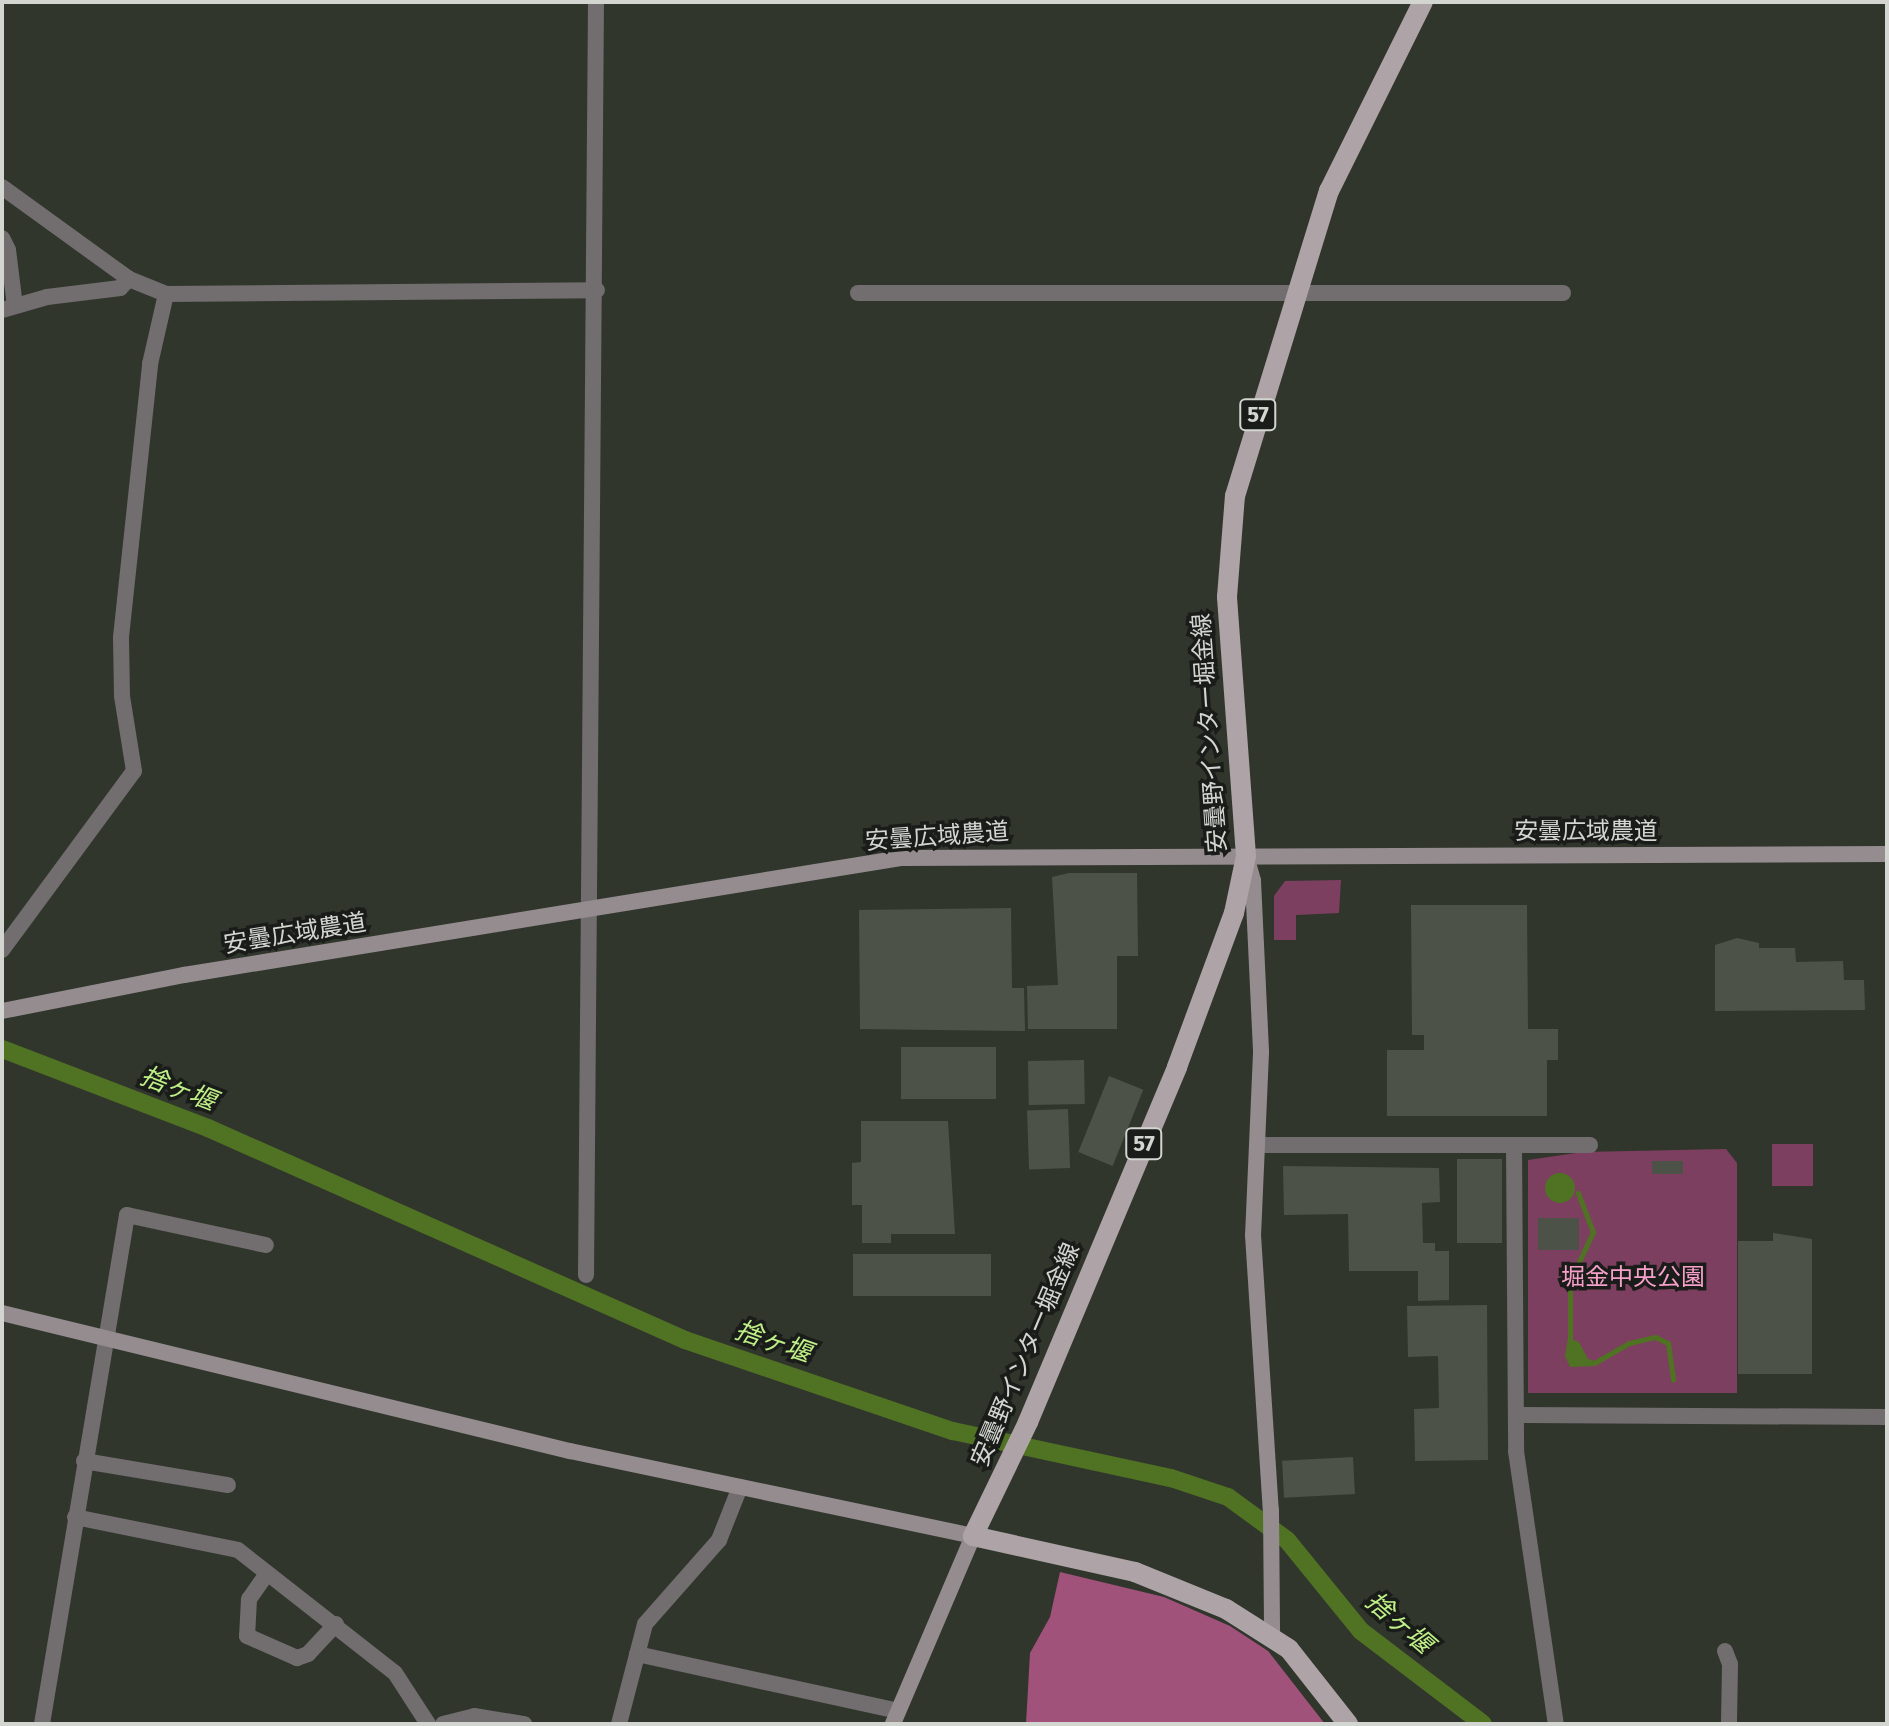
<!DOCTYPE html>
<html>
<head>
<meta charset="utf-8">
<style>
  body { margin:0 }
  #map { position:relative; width:1889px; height:1726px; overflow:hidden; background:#31362d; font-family:"Fira Sans","Noto Sans JP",sans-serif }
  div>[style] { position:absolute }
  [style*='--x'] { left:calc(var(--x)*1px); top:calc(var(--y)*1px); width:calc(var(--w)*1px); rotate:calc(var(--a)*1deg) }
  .green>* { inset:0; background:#7d3f5f; transform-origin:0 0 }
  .forest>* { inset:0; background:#a0527a }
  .water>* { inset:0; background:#507223 }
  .round { border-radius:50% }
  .stream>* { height:5px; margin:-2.5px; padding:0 2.5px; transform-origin:2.5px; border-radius:2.5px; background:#507223 }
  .canal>* { height:18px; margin:-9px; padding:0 9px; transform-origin:9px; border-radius:9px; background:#507223 }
  .building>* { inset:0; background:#4d5249; transform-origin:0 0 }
  .street>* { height:16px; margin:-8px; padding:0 8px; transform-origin:8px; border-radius:8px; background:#726d6f }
  .secondary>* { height:16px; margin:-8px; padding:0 8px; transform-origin:8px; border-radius:8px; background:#948c8f }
  .primary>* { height:20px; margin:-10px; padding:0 10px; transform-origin:10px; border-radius:10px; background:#aea4a8 }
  span { translate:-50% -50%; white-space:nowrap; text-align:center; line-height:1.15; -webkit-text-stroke:7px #1a1c19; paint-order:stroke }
  .shield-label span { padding:2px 6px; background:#1a1c19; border:2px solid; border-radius:6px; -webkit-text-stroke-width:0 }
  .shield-label { font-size:22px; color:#d3d5d0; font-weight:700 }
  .street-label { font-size:24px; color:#d3d5d0 }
  .park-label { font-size:24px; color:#f59fc9 }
  .water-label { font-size:26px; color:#bff087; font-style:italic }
  .frame { position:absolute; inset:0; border:4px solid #d3d5d0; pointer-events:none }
</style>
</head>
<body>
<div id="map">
  <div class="green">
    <div style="clip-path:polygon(1341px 880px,1339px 913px,1296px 915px,1296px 940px,1274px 940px,1274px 896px,1285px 881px)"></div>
    <div style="left:1772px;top:1144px;width:41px;height:42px"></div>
    <div style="clip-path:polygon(1726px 1149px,1737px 1163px,1737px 1393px,1528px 1393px,1528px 1160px,1583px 1152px)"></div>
  </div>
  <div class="forest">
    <div style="clip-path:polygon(1060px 1572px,1164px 1597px,1230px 1626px,1268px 1651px,1325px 1724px,1026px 1724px,1030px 1653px,1050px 1617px)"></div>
  </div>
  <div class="water">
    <div class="round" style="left:1545px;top:1173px;width:30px;height:30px"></div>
    <div style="clip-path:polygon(1568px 1338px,1579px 1342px,1588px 1359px,1599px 1362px,1596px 1366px,1570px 1367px,1565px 1356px)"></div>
  </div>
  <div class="stream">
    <div style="--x:1570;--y:1342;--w:61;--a:-90"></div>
    <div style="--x:1570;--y:1281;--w:54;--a:-64.9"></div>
    <div style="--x:1593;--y:1232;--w:42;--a:-111"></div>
    <div style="--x:1596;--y:1362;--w:38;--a:-30"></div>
    <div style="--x:1629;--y:1343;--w:27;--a:-13"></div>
    <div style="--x:1655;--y:1337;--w:14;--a:25"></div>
    <div style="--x:1668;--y:1343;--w:37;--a:82"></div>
  </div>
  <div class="canal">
    <div style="--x:2;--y:1049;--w:221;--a:21"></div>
    <div style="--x:208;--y:1128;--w:522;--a:23.96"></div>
    <div style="--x:685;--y:1340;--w:283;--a:18.8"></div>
    <div style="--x:953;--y:1431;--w:223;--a:12.2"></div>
    <div style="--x:1171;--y:1478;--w:60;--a:18.4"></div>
    <div style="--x:1228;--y:1497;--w:73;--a:36.1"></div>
    <div style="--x:1287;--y:1540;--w:117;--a:50.9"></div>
    <div style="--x:1361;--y:1631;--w:153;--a:37.3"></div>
  </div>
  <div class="building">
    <div style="clip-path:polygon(1069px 873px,1137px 873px,1138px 956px,1117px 956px,1117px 1029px,1028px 1029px,1027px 986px,1058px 985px,1052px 877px)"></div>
    <div style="clip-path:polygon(1411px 905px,1527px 905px,1528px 1029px,1558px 1029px,1558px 1060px,1547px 1060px,1547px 1116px,1387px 1116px,1387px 1050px,1424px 1050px,1424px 1035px,1412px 1035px)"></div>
    <div style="clip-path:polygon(1011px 908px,1012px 988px,1024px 988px,1025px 1031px,860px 1029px,859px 910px)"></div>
    <div style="clip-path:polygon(1737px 938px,1759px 943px,1759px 948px,1795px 948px,1796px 962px,1843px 961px,1844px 980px,1864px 980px,1865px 1010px,1715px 1011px,1715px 945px)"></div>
    <div style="left:901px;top:1047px;width:95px;height:52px"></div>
    <div style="left:1084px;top:1060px;width:44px;height:56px;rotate:89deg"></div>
    <div style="left:1109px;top:1076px;width:37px;height:82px;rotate:22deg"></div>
    <div style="left:1068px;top:1109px;width:59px;height:41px;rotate:88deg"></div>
    <div style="clip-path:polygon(861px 1121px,948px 1121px,955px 1234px,891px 1234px,891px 1243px,862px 1243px,862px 1205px,852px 1205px,852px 1163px,861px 1162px)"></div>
    <div style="left:1457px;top:1159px;width:45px;height:84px"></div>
    <div style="left:1652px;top:1161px;width:31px;height:13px"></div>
    <div style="clip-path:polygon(1283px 1166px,1439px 1168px,1440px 1202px,1422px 1203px,1423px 1243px,1435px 1243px,1435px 1251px,1449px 1251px,1449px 1300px,1418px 1301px,1418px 1271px,1349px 1271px,1348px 1214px,1284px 1215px)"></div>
    <div style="left:1538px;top:1218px;width:41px;height:32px"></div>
    <div style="clip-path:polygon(1773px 1233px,1812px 1239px,1812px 1374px,1738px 1374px,1738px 1241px,1773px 1241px)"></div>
    <div style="left:853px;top:1254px;width:138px;height:42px"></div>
    <div style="clip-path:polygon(1487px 1305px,1488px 1460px,1415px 1461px,1414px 1409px,1439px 1408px,1438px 1356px,1408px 1357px,1407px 1306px)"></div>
    <div style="left:1353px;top:1457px;width:37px;height:71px;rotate:87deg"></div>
  </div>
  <div class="street">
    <div style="--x:2;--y:187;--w:157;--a:35.9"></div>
    <div style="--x:129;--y:279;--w:40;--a:22"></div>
    <div style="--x:166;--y:294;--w:431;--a:-0.5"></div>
    <div style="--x:2;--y:238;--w:13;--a:63"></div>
    <div style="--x:8;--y:250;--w:56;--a:82.9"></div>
    <div style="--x:858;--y:293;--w:705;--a:0"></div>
    <div style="--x:2;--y:310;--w:47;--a:-16.1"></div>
    <div style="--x:47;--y:297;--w:74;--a:-7"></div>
    <div style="--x:120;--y:288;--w:13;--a:-45"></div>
    <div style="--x:2;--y:950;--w:222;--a:-53.6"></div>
    <div style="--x:134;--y:771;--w:76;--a:-99.1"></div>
    <div style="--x:122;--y:696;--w:59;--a:-91"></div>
    <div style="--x:121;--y:637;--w:275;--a:-83.9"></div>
    <div style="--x:150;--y:364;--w:72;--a:-77.1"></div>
    <div style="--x:1260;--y:1145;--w:330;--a:0"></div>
    <div style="--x:1514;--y:1146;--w:305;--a:89.6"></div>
    <div style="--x:1516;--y:1451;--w:276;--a:81.7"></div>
    <div style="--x:586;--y:1275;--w:1273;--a:-89.55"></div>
    <div style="--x:1516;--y:1415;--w:371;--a:0.3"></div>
    <div style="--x:84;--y:1461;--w:146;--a:9.5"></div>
    <div style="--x:75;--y:1517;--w:166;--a:11.4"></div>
    <div style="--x:238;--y:1550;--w:199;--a:38.1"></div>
    <div style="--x:395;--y:1673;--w:61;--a:57.1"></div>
    <div style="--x:266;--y:1575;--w:29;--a:125"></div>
    <div style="--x:249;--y:1599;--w:37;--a:93"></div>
    <div style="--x:247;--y:1636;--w:55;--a:23.7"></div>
    <div style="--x:297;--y:1658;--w:12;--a:-20"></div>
    <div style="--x:308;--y:1654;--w:41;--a:-47"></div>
    <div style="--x:1725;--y:1651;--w:14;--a:69"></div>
    <div style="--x:1730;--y:1664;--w:60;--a:91"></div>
    <div style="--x:637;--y:1654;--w:267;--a:12.3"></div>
    <div style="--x:42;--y:1724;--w:516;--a:-80.52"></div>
    <div style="--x:127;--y:1215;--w:142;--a:12.2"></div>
    <div style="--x:443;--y:1724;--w:32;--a:-14"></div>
    <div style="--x:474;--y:1716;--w:51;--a:9.1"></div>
    <div style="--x:619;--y:1724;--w:103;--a:-75.4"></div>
    <div style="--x:645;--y:1624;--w:112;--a:-48.6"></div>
    <div style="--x:719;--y:1540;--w:57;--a:-68.4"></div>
  </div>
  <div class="secondary">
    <div style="--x:1246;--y:856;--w:26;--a:74"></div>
    <div style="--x:1253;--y:881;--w:172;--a:87.3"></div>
    <div style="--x:1261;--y:1053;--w:182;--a:92.5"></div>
    <div style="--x:1253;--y:1235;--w:276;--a:86.3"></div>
    <div style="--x:1271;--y:1510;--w:126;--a:89.5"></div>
    <div style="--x:2;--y:1011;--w:186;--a:-11.2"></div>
    <div style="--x:184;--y:975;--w:726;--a:-9.27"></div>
    <div style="--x:901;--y:858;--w:986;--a:-0.23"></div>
    <div style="--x:2;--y:1313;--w:585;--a:13.66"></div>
    <div style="--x:570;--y:1451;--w:412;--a:11.9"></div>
    <div style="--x:973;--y:1536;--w:204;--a:113.1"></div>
  </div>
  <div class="primary">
    <div style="--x:1348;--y:1724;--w:95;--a:-128.2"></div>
    <div style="--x:1289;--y:1649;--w:75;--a:-147.6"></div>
    <div style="--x:1226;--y:1609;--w:98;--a:-157.9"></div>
    <div style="--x:1135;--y:1572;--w:166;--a:-167.5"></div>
    <div style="--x:973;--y:1536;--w:127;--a:-64.2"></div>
    <div style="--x:1028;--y:1422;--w:385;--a:-67.2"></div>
    <div style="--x:1177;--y:1067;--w:164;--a:-69.7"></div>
    <div style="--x:1234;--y:913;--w:58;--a:-78.1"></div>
    <div style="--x:1246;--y:856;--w:260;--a:-94.2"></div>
    <div style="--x:1227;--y:597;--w:101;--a:-85.5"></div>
    <div style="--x:1235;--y:496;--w:319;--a:-72.9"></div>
    <div style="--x:1329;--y:191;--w:211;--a:-63.6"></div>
  </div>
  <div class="shield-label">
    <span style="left:1258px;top:415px">57</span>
    <span style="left:1144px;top:1144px">57</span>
  </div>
  <div class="street-label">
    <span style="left:1210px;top:733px;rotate:-94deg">安曇野インター堀金線</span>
    <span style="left:1586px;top:832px">安曇広域農道</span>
    <span style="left:937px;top:837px;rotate:-4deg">安曇広域農道</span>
    <span style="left:295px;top:934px;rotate:-9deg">安曇広域農道</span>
    <span style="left:1026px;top:1355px;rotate:-67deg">安曇野インター堀金線</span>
  </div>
  <div class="park-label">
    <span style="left:1633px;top:1278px">堀金中央公園</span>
  </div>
  <div class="water-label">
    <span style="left:178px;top:1089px;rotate:21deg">捨ヶ堰</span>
    <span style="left:773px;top:1342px;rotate:19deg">捨ヶ堰</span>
    <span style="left:1399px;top:1623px;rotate:41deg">捨ヶ堰</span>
  </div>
  <div class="frame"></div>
</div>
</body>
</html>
